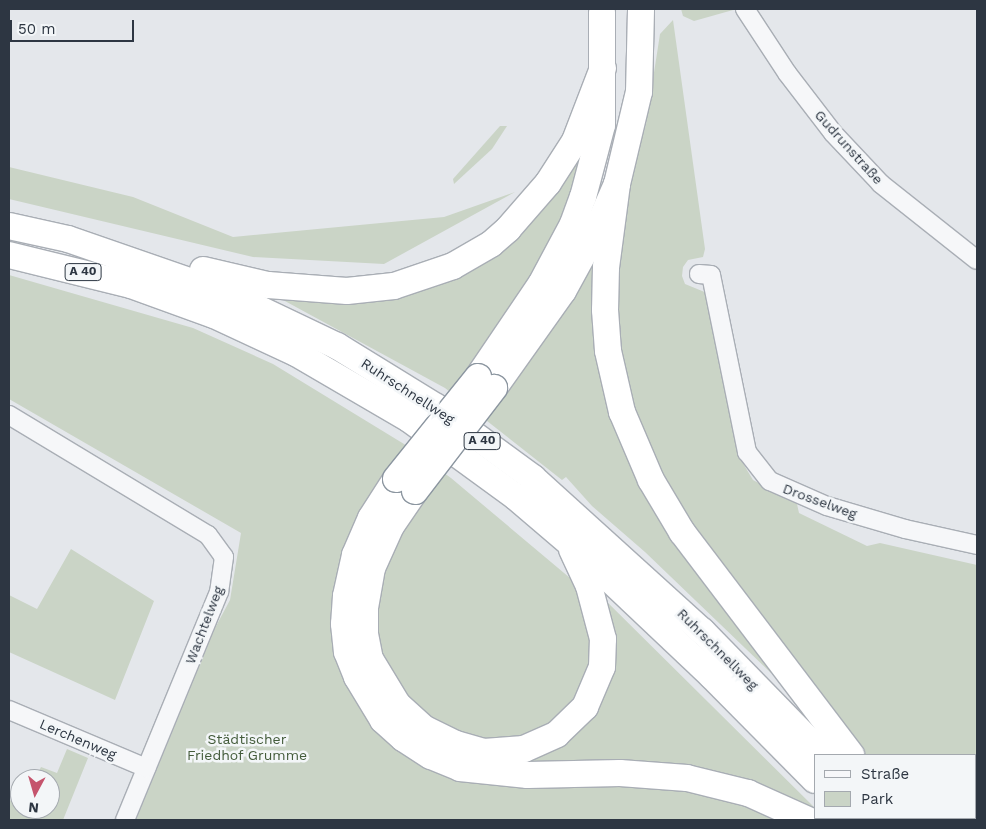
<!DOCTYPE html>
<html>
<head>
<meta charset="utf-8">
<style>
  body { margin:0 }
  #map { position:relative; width:986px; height:829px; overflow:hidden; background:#e4e7eb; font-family:"Work Sans",sans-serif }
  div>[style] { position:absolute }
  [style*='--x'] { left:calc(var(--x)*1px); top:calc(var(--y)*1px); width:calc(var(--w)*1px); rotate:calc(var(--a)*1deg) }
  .green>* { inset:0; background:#cad4c6 }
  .roads { filter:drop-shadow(1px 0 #a9aeb5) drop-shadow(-1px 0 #a9aeb5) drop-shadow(0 1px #a9aeb5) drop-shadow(0 -1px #a9aeb5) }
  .minor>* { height:18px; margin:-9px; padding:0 9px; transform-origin:9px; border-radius:9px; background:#f6f7f9 }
  .highway>* { height:26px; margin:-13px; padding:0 13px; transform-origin:13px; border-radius:13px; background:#fff }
  .bridges { filter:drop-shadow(1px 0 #8c96a0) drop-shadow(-1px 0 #8c96a0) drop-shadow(0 1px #8c96a0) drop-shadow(0 -1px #8c96a0) }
  .highway-bridge>* { height:26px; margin:-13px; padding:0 13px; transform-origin:13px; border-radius:13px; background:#fff }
  span { translate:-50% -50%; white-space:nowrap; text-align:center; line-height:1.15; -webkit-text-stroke:5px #f3f6f8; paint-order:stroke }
  .shield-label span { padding:1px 4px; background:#f3f6f8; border:1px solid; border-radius:4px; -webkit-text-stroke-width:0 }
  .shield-label { font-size:12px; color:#2d3642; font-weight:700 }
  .street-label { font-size:14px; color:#2d3642 }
  .park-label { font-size:14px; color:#445c3b }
  .frame { position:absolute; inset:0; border:10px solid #2d3642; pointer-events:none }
  .legend { position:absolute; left:814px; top:754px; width:162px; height:65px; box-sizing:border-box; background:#f3f6f8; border:1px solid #a4a9af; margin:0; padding:6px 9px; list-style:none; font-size:15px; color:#2d3642 }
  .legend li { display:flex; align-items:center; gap:10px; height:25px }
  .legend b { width:25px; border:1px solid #a4a9af }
  .north { position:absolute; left:10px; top:769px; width:50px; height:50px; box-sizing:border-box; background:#f3f6f8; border:1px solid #a4a9af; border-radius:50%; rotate:186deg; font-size:14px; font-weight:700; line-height:20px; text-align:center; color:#2d3642 }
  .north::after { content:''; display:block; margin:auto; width:18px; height:22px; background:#c5546d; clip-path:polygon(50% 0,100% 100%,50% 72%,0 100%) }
  .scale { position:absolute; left:10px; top:20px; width:124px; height:22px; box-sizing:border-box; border:2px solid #2d3642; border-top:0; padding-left:6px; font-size:15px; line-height:18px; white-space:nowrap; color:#2d3642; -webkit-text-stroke:4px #f3f6f8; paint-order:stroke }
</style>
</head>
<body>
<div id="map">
  <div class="green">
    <div style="clip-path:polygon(681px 9px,732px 9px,733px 10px,694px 21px,683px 16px)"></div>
    <div style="clip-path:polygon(673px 20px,705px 249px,703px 257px,688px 260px,683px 267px,682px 276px,685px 284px,707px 293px,744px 465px,753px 480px,797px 504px,799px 513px,867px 546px,880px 543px,977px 565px,977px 820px,917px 818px,975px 818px,975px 755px,860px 755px,712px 558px,659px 476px,624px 392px,612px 301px,627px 193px,646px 124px,660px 34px)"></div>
    <div style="clip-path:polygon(500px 126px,507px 126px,492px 149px,454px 184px,453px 179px)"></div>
    <div style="clip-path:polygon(581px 148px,594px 250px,598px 361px,774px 671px,771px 673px,645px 552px,592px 506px,566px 477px,562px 480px,445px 388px,272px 294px,433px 283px)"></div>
    <div style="clip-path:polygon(9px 167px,133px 197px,233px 237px,444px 217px,515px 192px,384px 264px,253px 257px,9px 199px)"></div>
    <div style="clip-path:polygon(9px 275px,193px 328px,273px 364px,404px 444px,451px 478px,570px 578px,592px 627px,590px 675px,569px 712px,518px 742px,469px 741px,422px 717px,377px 651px,359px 522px,385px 734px,598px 782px,707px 791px,789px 820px,136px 820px,215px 628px,230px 600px,241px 533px,9px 399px)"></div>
    <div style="clip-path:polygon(71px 549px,154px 601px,115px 700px,9px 652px,9px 595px,37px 609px)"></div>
    <div style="clip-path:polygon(598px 593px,815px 808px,815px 816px,782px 798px,515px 766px,590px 712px)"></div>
    <div style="clip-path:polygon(67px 749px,88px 758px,63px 820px,9px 820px,9px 800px,20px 804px,20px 809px,50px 809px,50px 779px,35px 779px,41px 767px,57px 773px)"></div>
  </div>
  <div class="roads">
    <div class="minor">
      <div style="--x:745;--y:9;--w:77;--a:56.7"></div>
      <div style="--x:787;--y:73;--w:76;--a:52.5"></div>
      <div style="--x:833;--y:133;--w:70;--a:46.7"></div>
      <div style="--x:881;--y:184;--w:122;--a:38.4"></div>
      <div style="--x:699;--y:274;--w:12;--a:5"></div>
      <div style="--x:711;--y:275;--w:181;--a:78.5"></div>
      <div style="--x:747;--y:452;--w:37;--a:52"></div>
      <div style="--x:770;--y:481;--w:62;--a:23.7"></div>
      <div style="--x:827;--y:506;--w:81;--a:16.4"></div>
      <div style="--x:905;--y:529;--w:74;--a:12.5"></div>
      <div style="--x:9;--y:415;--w:232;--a:31.1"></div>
      <div style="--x:208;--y:535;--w:27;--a:54"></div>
      <div style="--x:224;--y:557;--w:35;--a:98"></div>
      <div style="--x:219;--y:592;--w:247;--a:112.4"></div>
      <div style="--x:9;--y:710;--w:149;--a:22.9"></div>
    </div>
    <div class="highway">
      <div style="--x:617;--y:184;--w:84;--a:97.5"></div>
      <div style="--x:606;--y:267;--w:43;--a:91.3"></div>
      <div style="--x:605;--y:310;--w:41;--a:85.8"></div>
      <div style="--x:608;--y:351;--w:63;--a:77.1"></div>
      <div style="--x:622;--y:412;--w:74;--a:66.9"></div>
      <div style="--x:651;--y:480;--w:61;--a:59.2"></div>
      <div style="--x:682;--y:532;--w:280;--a:52.8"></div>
      <div style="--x:9;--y:226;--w:60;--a:12.4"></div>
      <div style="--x:68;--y:239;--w:171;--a:19.1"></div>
      <div style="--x:230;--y:295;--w:119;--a:25.5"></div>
      <div style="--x:337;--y:346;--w:116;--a:31.6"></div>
      <div style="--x:436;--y:407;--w:120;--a:36.2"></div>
      <div style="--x:533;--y:478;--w:228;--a:42.2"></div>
      <div style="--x:702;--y:631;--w:173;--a:45.7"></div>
      <div style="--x:9;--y:255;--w:126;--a:13.8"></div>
      <div style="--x:131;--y:285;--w:88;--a:19.9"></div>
      <div style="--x:214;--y:315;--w:90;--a:24.9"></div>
      <div style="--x:296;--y:353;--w:131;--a:30.3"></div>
      <div style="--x:409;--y:419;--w:132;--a:36.1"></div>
      <div style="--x:516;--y:497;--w:89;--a:40.5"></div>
      <div style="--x:584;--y:555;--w:176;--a:43.4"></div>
      <div style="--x:712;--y:676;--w:146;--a:45.3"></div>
      <div style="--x:203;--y:270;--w:67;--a:13"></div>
      <div style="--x:268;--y:285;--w:79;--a:4.3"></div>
      <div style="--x:347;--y:291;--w:47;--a:-6.1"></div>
      <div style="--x:394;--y:286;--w:62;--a:-18.7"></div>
      <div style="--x:453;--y:266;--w:44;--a:-30.1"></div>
      <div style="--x:491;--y:244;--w:23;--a:-41"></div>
      <div style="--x:508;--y:229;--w:61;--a:-49"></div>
      <div style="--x:548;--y:183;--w:50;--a:-57.3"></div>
      <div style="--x:575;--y:141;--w:78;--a:-69"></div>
      <div style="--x:478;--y:377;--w:112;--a:-55.9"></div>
      <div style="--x:541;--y:284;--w:68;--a:-61.9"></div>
      <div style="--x:573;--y:224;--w:29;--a:-70"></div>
      <div style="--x:583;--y:197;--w:74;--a:-75.2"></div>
      <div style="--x:602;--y:125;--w:113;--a:-90"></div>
      <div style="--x:494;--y:388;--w:119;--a:-54.6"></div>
      <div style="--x:563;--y:291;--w:73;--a:-61.3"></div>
      <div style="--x:598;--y:227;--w:47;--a:-66.2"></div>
      <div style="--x:617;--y:184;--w:95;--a:-76.6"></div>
      <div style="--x:639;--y:92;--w:83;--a:-88.6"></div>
      <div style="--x:396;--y:479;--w:46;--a:122.7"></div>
      <div style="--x:371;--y:518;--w:40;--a:113.4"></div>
      <div style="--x:355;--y:555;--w:42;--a:102.4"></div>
      <div style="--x:346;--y:596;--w:28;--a:94"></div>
      <div style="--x:344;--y:624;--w:28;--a:84"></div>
      <div style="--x:347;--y:652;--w:27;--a:68"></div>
      <div style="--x:357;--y:677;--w:50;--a:58.8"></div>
      <div style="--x:383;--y:720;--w:27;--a:42"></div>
      <div style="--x:403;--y:738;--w:33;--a:33"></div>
      <div style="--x:431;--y:756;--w:31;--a:22"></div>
      <div style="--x:460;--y:768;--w:68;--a:5.9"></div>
      <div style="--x:528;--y:775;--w:92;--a:-1.2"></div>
      <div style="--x:620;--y:773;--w:67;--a:4.3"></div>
      <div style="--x:687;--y:778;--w:63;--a:13.8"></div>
      <div style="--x:748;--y:793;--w:66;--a:24.2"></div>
      <div style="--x:415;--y:491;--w:42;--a:124.4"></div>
      <div style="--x:391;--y:526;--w:46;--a:114.3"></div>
      <div style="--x:372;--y:568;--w:40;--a:100"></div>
      <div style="--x:365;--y:607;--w:27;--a:90"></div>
      <div style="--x:365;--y:634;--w:25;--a:79"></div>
      <div style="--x:370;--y:659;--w:54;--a:58.7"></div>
      <div style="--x:398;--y:705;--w:36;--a:42"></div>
      <div style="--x:425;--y:729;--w:34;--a:26"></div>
      <div style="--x:456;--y:744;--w:29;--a:16"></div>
      <div style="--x:484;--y:752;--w:40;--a:-4.3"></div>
      <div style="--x:524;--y:749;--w:36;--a:-24"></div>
      <div style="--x:557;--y:734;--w:39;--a:-44"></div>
      <div style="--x:585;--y:707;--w:43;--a:-67"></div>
      <div style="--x:602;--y:667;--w:28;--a:-88"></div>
      <div style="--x:603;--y:639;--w:55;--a:-104.8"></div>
      <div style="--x:589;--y:586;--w:40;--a:-115"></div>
      <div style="--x:851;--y:818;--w:3;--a:45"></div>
      <div style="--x:884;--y:818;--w:4;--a:34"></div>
    </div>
  </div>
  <div class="bridges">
    <div class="highway-bridge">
      <div style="--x:396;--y:479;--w:131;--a:-51.2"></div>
      <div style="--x:415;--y:491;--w:130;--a:-52.5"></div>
    </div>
  </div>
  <div class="shield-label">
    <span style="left:83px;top:272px">A 40</span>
    <span style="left:482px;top:441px">A 40</span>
  </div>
  <div class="street-label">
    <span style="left:849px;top:147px;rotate:48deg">Gudrunstraße</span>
    <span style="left:408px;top:391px;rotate:33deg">Ruhrschnellweg</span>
    <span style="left:820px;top:501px;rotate:20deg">Drosselweg</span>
    <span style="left:204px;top:625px;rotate:-69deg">Wachtelweg</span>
    <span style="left:718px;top:649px;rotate:45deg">Ruhrschnellweg</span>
    <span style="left:78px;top:739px;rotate:23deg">Lerchenweg</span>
  </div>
  <div class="park-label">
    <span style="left:247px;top:747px">Städtischer<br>Friedhof Grumme</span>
  </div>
  <div class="frame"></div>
  <ul class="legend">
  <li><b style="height:6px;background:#f6f7f9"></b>Straße</li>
  <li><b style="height:14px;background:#cad4c6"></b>Park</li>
  </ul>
  <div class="north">N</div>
  <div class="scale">50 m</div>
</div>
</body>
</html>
